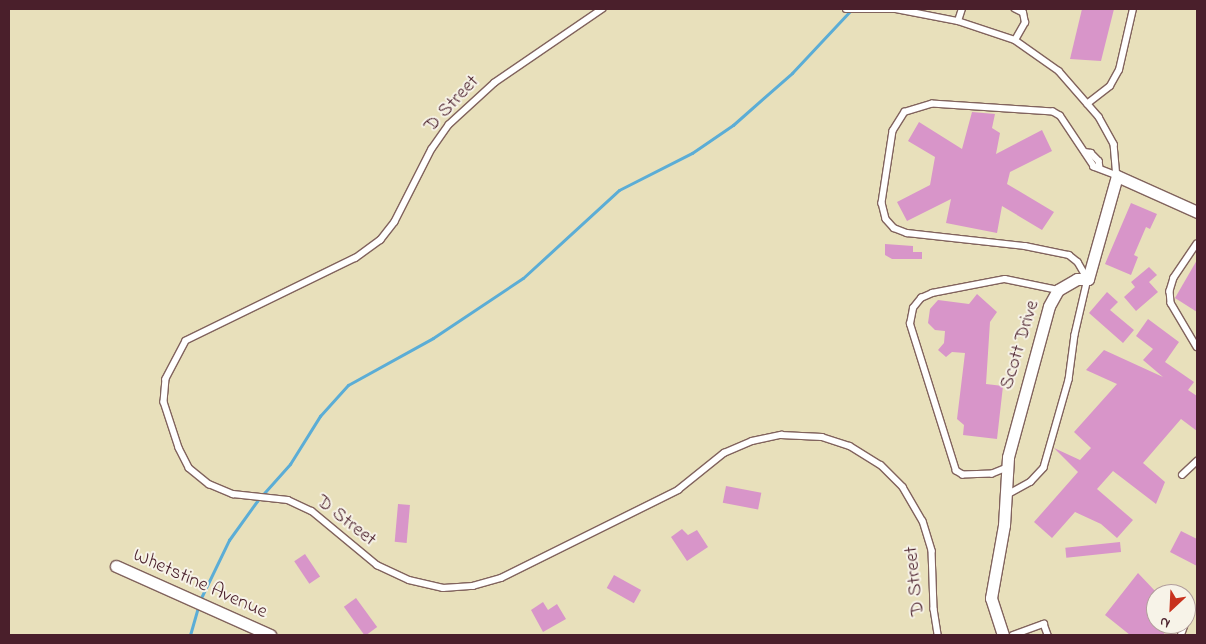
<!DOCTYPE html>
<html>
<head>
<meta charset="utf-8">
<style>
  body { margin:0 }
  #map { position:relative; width:1206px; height:644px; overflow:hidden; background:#e8e0bb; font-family:"Indie Flower",sans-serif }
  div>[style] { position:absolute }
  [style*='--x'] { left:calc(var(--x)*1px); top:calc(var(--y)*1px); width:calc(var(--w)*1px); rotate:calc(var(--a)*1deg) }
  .stream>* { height:3px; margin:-1.5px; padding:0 1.5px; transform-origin:1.5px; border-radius:1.5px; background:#5badd6 }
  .building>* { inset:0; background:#d895c9; transform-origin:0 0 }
  .roads { filter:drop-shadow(1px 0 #81635d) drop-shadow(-1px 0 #81635d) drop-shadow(0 1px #81635d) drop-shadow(0 -1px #81635d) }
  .service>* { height:5.5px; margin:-2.75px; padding:0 2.75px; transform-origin:2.75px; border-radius:2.75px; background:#fff }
  .minor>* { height:11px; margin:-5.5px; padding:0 5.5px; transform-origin:5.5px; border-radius:5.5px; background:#fff }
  span { translate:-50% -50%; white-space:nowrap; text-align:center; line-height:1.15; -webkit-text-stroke:4px #f7f3e8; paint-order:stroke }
  .street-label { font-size:20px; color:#4a1f2b }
  .frame { position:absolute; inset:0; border:10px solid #4a1f2b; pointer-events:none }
  .north { position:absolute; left:1146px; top:584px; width:50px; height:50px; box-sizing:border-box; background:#f7f3e8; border:1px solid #b29e9c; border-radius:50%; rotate:205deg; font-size:14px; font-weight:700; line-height:20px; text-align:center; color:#4a1f2b }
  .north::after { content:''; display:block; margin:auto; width:18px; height:22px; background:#c8321e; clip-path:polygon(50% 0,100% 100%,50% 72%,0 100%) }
</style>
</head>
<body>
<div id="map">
  <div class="stream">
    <div style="--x:190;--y:635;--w:36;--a:-74"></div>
    <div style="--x:200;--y:600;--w:67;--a:-64.2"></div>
    <div style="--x:229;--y:540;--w:48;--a:-54.3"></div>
    <div style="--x:257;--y:501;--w:50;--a:-48.3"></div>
    <div style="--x:290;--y:464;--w:57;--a:-58"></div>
    <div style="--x:320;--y:416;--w:42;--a:-47.9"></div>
    <div style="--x:348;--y:385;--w:97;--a:-28.9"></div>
    <div style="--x:433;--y:338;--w:108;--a:-33.7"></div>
    <div style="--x:523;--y:278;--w:130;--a:-42.5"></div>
    <div style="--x:619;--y:190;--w:82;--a:-26.9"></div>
    <div style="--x:692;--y:153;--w:50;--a:-34.3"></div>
    <div style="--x:733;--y:125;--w:79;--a:-41.4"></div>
    <div style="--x:792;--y:73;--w:86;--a:-46.9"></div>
  </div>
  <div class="building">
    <div style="clip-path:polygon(1082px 9px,1114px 9px,1101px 61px,1070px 59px)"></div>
    <div style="clip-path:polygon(972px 112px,995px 114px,992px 128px,1000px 133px,996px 154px,1042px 130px,1052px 151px,1010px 172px,1007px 184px,1054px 212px,1042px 230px,1002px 206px,997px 233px,946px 223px,951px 199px,907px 221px,897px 202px,930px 185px,935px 157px,908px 141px,919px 122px,962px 149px)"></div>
    <div style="clip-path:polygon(1131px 203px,1157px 214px,1150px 229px,1146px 227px,1134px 255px,1138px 257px,1131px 275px,1105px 264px)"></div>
    <div style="clip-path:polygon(885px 244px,913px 246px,913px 252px,922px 252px,922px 259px,892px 259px,885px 255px)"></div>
    <div style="clip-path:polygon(1197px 260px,1197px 312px,1175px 298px)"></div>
    <div style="clip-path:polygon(1149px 267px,1157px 275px,1149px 282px,1158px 292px,1136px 311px,1124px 297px,1135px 287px,1131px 282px)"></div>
    <div style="clip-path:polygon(1107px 292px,1118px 302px,1110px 310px,1134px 330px,1123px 343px,1089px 313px)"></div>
    <div style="clip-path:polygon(977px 294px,997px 312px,990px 322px,986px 384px,1003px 386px,997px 439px,963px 435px,964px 425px,957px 419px,965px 353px,952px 352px,946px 357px,938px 350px,944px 343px,945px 331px,935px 330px,928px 323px,930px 309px,938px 300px,969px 304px)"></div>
    <div style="clip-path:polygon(1148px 319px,1179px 342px,1165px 362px,1194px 382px,1188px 390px,1197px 396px,1197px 431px,1181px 419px,1143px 463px,1165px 482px,1156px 504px,1113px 471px,1097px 489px,1133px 520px,1117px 538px,1101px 524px,1075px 512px,1052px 538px,1034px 522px,1078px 472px,1054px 448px,1080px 460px,1091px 448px,1074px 432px,1117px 384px,1086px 370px,1104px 350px,1163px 377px,1143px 360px,1153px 349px,1136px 336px)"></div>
    <div style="left:726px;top:486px;width:36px;height:17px;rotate:11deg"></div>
    <div style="left:398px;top:504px;width:12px;height:38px;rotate:5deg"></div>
    <div style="clip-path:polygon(682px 529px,688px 535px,697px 530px,708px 547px,687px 561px,671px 537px)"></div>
    <div style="clip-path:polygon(1181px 531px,1197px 539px,1197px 566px,1170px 552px)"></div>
    <div style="left:1120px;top:542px;width:10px;height:55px;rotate:84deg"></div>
    <div style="left:305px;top:554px;width:27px;height:13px;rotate:56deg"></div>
    <div style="clip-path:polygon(1138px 573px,1156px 592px,1156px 608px,1152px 613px,1156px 616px,1156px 624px,1172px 624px,1163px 635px,1130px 635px,1105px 615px)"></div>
    <div style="left:614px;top:575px;width:31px;height:15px;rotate:29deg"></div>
    <div style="left:356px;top:598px;width:36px;height:15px;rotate:54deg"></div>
    <div style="clip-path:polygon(543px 602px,548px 610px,557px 604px,566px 619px,543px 632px,531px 610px)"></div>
  </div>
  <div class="roads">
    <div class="service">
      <div style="--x:603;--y:9;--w:131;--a:145.6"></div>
      <div style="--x:495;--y:83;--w:62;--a:137.6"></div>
      <div style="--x:449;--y:125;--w:29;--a:125"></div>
      <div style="--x:432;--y:149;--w:82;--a:116.9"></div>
      <div style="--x:395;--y:222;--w:23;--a:128"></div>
      <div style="--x:381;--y:240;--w:31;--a:144"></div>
      <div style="--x:356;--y:258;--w:189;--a:154"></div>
      <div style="--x:186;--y:341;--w:43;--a:117.8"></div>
      <div style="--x:166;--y:379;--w:23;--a:95"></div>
      <div style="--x:164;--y:402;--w:48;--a:71.9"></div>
      <div style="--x:179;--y:448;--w:22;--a:63"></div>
      <div style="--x:189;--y:468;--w:26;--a:39"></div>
      <div style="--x:209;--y:484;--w:26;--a:23"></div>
      <div style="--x:233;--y:494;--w:55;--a:6.2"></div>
      <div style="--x:288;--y:500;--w:26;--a:25"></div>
      <div style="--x:312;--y:511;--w:85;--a:39.7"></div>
      <div style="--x:377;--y:565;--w:35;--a:25"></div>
      <div style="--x:409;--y:580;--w:35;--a:13"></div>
      <div style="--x:443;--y:588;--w:30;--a:-4"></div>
      <div style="--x:473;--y:586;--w:29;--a:-16"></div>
      <div style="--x:501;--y:578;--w:198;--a:-26.4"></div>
      <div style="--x:678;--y:490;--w:59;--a:-38.8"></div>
      <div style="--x:724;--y:453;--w:30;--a:-23"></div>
      <div style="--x:752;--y:441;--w:30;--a:-12"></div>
      <div style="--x:781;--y:435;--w:41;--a:2.8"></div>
      <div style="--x:822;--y:437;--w:29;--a:18"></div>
      <div style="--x:850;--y:446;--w:36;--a:32"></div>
      <div style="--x:881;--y:465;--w:31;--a:45"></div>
      <div style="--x:903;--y:487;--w:39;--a:60"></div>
      <div style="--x:923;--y:521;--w:31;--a:73"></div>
      <div style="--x:932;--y:551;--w:58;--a:88"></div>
      <div style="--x:934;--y:609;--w:26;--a:81"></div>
      <div style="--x:846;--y:9;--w:50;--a:0"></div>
      <div style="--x:896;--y:9;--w:63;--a:11"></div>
      <div style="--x:958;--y:21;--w:60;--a:18.4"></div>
      <div style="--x:1015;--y:40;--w:54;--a:35.2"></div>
      <div style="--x:1059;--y:71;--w:61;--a:49"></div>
      <div style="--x:1099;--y:117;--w:31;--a:61"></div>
      <div style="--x:1114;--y:144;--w:32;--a:85"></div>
      <div style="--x:1117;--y:176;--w:25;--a:-159"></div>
      <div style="--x:1094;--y:167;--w:61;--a:-123.7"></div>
      <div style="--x:1060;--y:116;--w:8;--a:-150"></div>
      <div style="--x:1053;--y:112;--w:121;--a:-176.2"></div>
      <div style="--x:932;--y:104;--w:28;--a:163"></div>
      <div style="--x:905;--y:112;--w:22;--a:122"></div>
      <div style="--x:893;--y:131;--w:73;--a:98.7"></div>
      <div style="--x:882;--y:203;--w:16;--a:76"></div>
      <div style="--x:886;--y:219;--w:12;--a:48"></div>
      <div style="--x:894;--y:228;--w:14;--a:21"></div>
      <div style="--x:907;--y:233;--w:119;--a:6.3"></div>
      <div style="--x:1025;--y:246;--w:45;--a:11.6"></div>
      <div style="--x:1069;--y:255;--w:11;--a:38"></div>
      <div style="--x:1078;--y:262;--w:20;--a:60"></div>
      <div style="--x:1088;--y:279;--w:57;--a:103.1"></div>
      <div style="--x:1075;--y:335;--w:45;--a:97.6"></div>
      <div style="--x:1069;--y:380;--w:91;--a:105.9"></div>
      <div style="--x:1044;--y:468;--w:19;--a:133"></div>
      <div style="--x:1031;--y:482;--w:29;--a:151"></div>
      <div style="--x:958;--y:21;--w:13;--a:-72"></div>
      <div style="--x:1015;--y:40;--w:20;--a:-60"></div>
      <div style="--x:1025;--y:23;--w:10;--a:-101"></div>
      <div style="--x:1023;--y:13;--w:9;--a:-153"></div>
      <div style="--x:1087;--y:104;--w:29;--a:-38"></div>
      <div style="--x:1110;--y:86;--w:18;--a:-61"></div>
      <div style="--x:1119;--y:70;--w:63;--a:-77.1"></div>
      <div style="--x:1085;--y:152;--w:6;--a:9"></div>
      <div style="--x:1091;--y:153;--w:11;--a:45"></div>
      <div style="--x:1099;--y:161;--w:7;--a:82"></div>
      <div style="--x:1197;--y:244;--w:41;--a:124.1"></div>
      <div style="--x:1174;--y:278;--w:14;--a:107"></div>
      <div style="--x:1170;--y:291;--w:12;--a:85"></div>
      <div style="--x:1171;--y:303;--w:51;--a:59.4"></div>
      <div style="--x:1007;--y:468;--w:16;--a:158"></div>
      <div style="--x:992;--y:474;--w:29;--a:178"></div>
      <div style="--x:963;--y:475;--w:8;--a:-150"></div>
      <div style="--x:956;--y:471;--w:154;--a:-107.4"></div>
      <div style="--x:910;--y:324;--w:16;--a:-79"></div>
      <div style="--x:913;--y:308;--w:13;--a:-51"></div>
      <div style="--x:921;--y:298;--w:12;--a:-24"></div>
      <div style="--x:932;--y:293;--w:74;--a:-10.9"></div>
      <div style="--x:1005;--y:279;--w:54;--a:11.7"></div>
      <div style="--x:1182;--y:475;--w:21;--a:-43"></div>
      <div style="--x:1013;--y:635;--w:33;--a:-20"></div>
      <div style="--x:1044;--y:624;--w:12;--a:70"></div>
      <div style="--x:1181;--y:635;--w:12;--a:-70"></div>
    </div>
    <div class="minor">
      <div style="--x:116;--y:566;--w:169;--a:24.1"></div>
      <div style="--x:1003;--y:635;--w:39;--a:-108"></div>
      <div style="--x:991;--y:598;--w:74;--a:-79.9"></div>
      <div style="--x:1004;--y:525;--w:68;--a:-86.6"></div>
      <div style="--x:1008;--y:457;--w:156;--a:-74.8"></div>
      <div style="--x:1049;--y:306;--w:18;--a:-61"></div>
      <div style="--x:1058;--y:290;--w:22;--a:-30"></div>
      <div style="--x:1077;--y:279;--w:11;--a:0"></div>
      <div style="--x:1088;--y:279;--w:107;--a:-74.3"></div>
      <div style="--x:1117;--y:176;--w:88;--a:24.2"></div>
    </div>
  </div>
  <div class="street-label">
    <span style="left:452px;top:104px;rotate:-47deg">D Street</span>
    <span style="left:1020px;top:345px;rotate:-73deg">Scott Drive</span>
    <span style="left:346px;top:521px;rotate:38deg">D Street</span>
    <span style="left:915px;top:581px;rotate:-96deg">D Street</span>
    <span style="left:200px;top:584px;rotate:24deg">Whetstine Avenue</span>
  </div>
  <div class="frame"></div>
  <div class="north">N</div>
</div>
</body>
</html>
